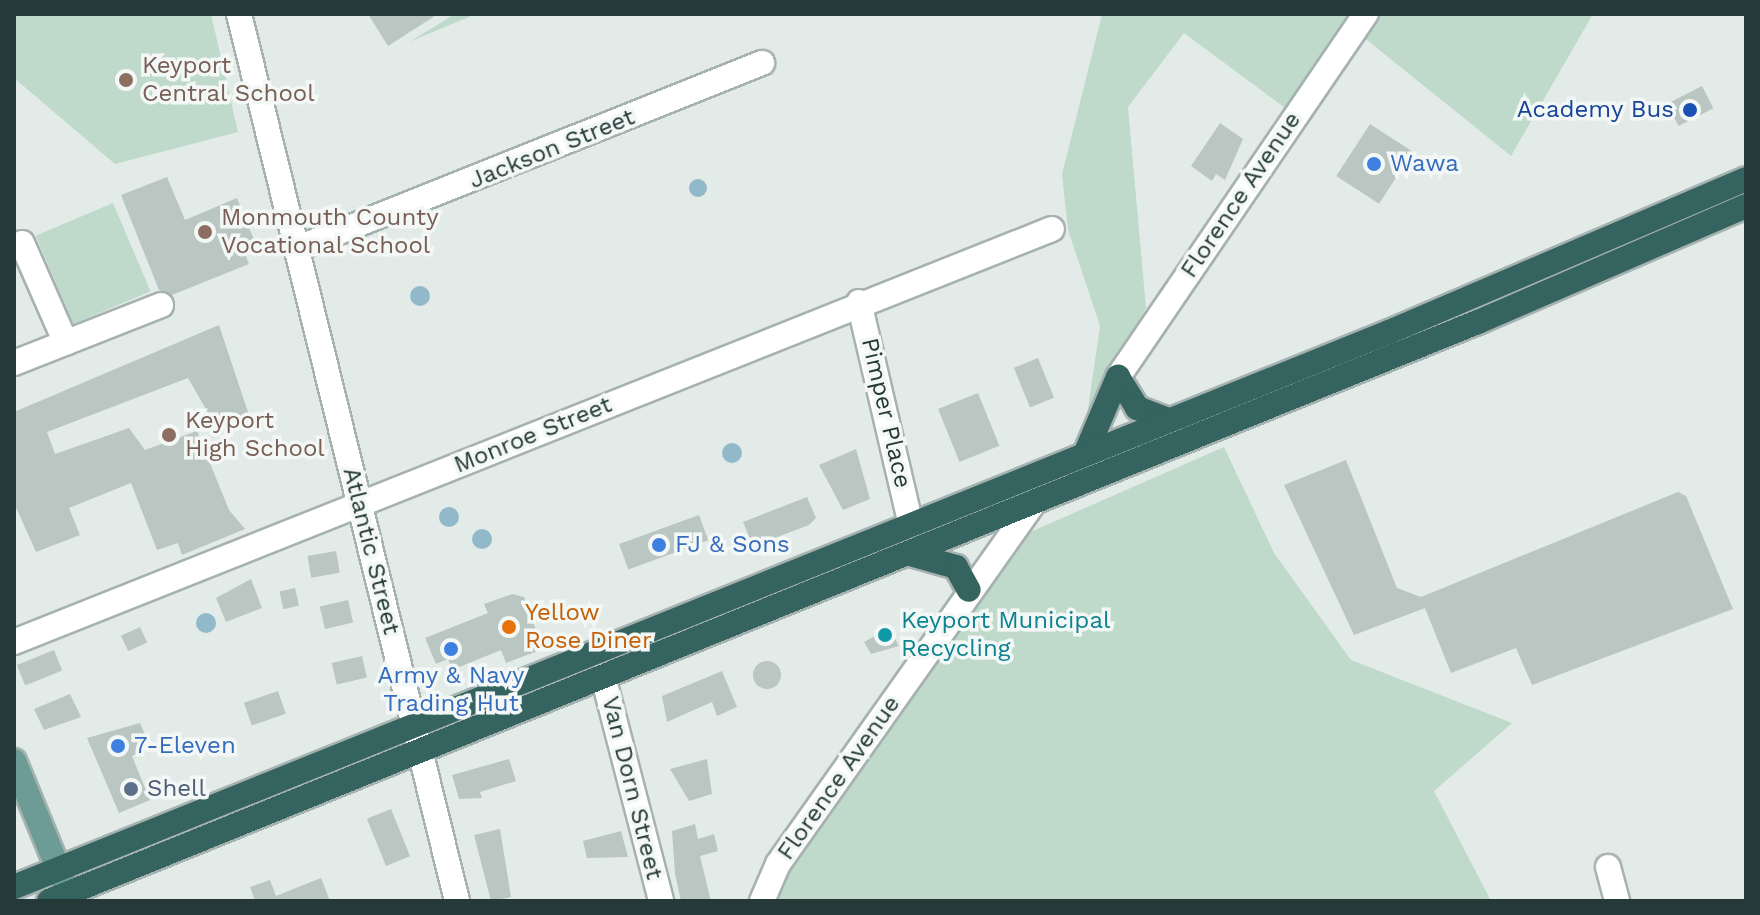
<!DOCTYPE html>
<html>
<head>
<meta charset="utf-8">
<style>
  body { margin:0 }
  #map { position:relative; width:1760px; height:915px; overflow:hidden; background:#e3ebe9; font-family:"Work Sans",sans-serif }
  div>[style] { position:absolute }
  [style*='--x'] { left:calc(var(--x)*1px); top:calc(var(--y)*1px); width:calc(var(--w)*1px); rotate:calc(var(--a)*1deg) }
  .green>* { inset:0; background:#bfdaca; transform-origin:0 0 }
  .water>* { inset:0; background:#92b9ca }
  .round { border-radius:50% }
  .building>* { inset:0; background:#b9c6c2; transform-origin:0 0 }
  .roads { filter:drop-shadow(2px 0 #a6b2b0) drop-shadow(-2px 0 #a6b2b0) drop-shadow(0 2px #a6b2b0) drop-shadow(0 -2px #a6b2b0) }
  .minor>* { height:24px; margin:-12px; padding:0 12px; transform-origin:12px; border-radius:12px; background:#fff }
  .major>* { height:24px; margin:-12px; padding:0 12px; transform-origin:12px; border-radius:12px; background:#6d9b96 }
  .highway>* { height:24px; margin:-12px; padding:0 12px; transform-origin:12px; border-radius:12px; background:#346360 }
  .dots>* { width:22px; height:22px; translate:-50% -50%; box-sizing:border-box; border:4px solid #f3f8f6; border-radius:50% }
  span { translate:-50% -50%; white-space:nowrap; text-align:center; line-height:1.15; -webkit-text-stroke:7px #f3f8f6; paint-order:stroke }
  .education-label { font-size:24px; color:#785e54 }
  .left { translate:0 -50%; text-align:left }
  .transit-label { font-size:24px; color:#164399 }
  .right { translate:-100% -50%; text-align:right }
  .street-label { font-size:24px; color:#253a38 }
  .shop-label { font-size:24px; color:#366cbe }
  .food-label { font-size:24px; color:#c56008 }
  .culture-label { font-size:24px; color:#0d838f }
  .service-label { font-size:24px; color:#4e5e75 }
  .frame { position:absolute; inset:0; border:16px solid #253a38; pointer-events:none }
</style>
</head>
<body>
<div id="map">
  <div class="green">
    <div style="clip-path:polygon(14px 14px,211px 14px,238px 132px,115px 164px,14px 78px)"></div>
    <div style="clip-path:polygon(455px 14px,476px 14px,409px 42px)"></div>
    <div style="clip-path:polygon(1102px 14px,1349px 14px,1359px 21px,1365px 14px,1593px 14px,1511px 156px,1362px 36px,1292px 113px,1184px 33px,1128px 107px,1146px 308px,1087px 415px,1100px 326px,1068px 230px,1062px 174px)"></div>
    <div style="left:113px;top:203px;width:96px;height:84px;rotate:67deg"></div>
    <div style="clip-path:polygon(1224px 447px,1274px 553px,1351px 660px,1512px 723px,1434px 791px,1491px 901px,761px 901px,1028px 533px)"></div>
  </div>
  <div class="water">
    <div class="round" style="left:689px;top:179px;width:18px;height:18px"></div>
    <div class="round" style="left:410px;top:286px;width:20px;height:20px"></div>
    <div class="round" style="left:722px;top:443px;width:20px;height:20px"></div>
    <div class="round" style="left:439px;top:507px;width:20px;height:20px"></div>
    <div class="round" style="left:472px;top:529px;width:20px;height:20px"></div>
    <div class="round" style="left:196px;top:613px;width:20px;height:20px"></div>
  </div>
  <div class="building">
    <div style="clip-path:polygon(368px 14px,438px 14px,388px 46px)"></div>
    <div style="left:1702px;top:86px;width:25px;height:39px;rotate:63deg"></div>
    <div style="clip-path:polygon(1220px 123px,1243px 139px,1225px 180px,1216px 174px,1212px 181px,1191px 166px)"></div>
    <div style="left:1370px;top:124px;width:51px;height:62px;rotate:33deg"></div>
    <div style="clip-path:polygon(167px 177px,185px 220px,237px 198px,255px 242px,242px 247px,249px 264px,172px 295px,159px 290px,121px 195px)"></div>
    <div style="clip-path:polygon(219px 325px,250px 418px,218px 430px,188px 378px,47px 432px,55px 454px,129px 428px,145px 450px,197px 431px,229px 510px,245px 529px,182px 555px,178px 543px,157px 550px,131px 483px,69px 508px,80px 535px,36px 552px,14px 503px,14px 412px)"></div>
    <div style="left:1038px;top:358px;width:43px;height:26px;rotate:68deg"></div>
    <div style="left:978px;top:393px;width:57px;height:43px;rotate:68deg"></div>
    <div style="clip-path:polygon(856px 449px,870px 499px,843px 510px,819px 465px)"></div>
    <div style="clip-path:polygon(1346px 460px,1397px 588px,1421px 597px,1678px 492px,1686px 496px,1733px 609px,1532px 685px,1516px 648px,1451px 673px,1425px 608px,1354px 635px,1284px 485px)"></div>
    <div style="clip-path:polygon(807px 497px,816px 518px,809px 525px,753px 546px,743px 522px)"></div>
    <div style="left:699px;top:515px;width:27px;height:85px;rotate:70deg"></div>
    <div style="left:336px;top:551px;width:22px;height:29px;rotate:80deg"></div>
    <div style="clip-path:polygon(251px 579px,262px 608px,226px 622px,216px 598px)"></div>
    <div style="left:295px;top:588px;width:18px;height:16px;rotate:77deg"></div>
    <div style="clip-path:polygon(512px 594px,524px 597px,543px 649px,506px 663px,501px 650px,452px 670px,448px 659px,436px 664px,425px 638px,488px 613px,484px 604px)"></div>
    <div style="left:348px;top:600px;width:23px;height:29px;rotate:77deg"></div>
    <div style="left:140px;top:627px;width:17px;height:21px;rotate:65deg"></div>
    <div style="clip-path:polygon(889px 628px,899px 646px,871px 654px,864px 642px)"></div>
    <div style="left:54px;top:650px;width:22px;height:40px;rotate:68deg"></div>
    <div style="left:362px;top:656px;width:22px;height:31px;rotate:77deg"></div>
    <div class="round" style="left:753px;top:661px;width:28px;height:28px"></div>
    <div style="clip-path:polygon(722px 671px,737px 707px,717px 716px,712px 702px,667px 722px,662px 696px)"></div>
    <div style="left:278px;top:691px;width:24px;height:36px;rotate:71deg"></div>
    <div style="clip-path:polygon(70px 694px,81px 717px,44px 730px,34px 709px)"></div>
    <div style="clip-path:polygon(140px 723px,151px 748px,132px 756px,150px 800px,119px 813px,87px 738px)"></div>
    <div style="clip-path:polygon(509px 759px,516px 781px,480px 792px,482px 798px,459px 799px,452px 775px)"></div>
    <div style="clip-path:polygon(707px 759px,712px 794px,689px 801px,670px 769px)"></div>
    <div style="left:391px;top:809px;width:51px;height:26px;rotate:68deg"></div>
    <div style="clip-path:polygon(695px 824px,698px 839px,714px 834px,718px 851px,700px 856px,711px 901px,681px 901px,675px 874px,672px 831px)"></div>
    <div style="clip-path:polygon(500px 829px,511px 897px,491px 901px,474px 835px)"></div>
    <div style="clip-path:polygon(621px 831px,628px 857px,587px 858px,583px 841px)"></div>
    <div style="clip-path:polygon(321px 878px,330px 901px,255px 901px,250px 887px,270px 880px,276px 896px)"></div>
  </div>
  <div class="roads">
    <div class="minor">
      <div style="--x:239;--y:14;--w:913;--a:76.19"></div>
      <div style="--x:22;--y:243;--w:109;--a:66.3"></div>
      <div style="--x:296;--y:249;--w:502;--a:-21.76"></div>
      <div style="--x:859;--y:302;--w:229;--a:76.9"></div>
      <div style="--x:14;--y:363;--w:158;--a:-21.5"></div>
      <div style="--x:1118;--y:377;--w:440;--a:-55.7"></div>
      <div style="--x:14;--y:642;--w:1117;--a:-21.7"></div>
      <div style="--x:603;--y:676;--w:232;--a:75.5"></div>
      <div style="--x:1608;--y:867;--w:35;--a:75"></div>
      <div style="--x:762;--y:901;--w:40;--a:-66.6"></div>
      <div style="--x:778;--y:864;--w:441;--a:-54.7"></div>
    </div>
    <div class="major">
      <div style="--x:14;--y:761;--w:137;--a:67.7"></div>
    </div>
    <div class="highway">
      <div style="--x:1118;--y:377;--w:36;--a:58"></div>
      <div style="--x:1137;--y:408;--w:30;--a:21"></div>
      <div style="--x:1086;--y:452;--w:82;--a:-66.9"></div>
      <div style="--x:910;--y:554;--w:48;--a:15.8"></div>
      <div style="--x:956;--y:567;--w:26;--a:61"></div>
      <div style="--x:14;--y:887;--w:1483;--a:-21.98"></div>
      <div style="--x:1389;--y:332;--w:388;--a:-23.2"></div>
      <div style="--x:49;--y:901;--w:1542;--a:-22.06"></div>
      <div style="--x:1478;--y:322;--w:292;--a:-23.4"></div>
    </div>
  </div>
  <div class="dots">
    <div style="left:126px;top:80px;background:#8d6e63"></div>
    <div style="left:1690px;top:110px;background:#1a4fb4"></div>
    <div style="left:1374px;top:164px;background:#3f7fe0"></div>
    <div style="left:205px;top:232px;background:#8d6e63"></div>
    <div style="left:169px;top:435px;background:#8d6e63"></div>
    <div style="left:659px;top:545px;background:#3f7fe0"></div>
    <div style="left:509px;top:627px;background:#e8710a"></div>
    <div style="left:885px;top:635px;background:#0f9aa8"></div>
    <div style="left:451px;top:649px;background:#3f7fe0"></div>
    <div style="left:118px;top:746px;background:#3f7fe0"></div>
    <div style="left:131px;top:789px;background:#5c6f8a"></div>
  </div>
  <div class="education-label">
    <span class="left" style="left:142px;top:80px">Keyport<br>Central School</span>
    <span class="left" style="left:221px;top:232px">Monmouth County<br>Vocational School</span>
    <span class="left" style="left:185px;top:435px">Keyport<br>High School</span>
  </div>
  <div class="transit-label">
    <span class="right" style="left:1674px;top:110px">Academy Bus</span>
  </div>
  <div class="street-label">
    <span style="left:552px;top:149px;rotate:-22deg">Jackson Street</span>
    <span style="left:1241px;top:195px;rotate:-56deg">Florence Avenue</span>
    <span style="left:886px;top:413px;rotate:77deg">Pimper Place</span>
    <span style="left:533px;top:435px;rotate:-22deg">Monroe Street</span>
    <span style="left:371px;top:551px;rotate:76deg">Atlantic Street</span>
    <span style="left:839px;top:778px;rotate:-55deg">Florence Avenue</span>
    <span style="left:632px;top:788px;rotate:76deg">Van Dorn Street</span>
  </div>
  <div class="shop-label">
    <span class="left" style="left:1390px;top:164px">Wawa</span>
    <span class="left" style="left:675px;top:545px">FJ &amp; Sons</span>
    <span style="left:451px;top:690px">Army &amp; Navy<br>Trading Hut</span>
    <span class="left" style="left:134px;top:746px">7-Eleven</span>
  </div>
  <div class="food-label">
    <span class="left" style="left:525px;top:627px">Yellow<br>Rose Diner</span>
  </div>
  <div class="culture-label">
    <span class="left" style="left:901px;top:635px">Keyport Municipal<br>Recycling</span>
  </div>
  <div class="service-label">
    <span class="left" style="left:147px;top:789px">Shell</span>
  </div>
  <div class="frame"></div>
</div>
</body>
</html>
